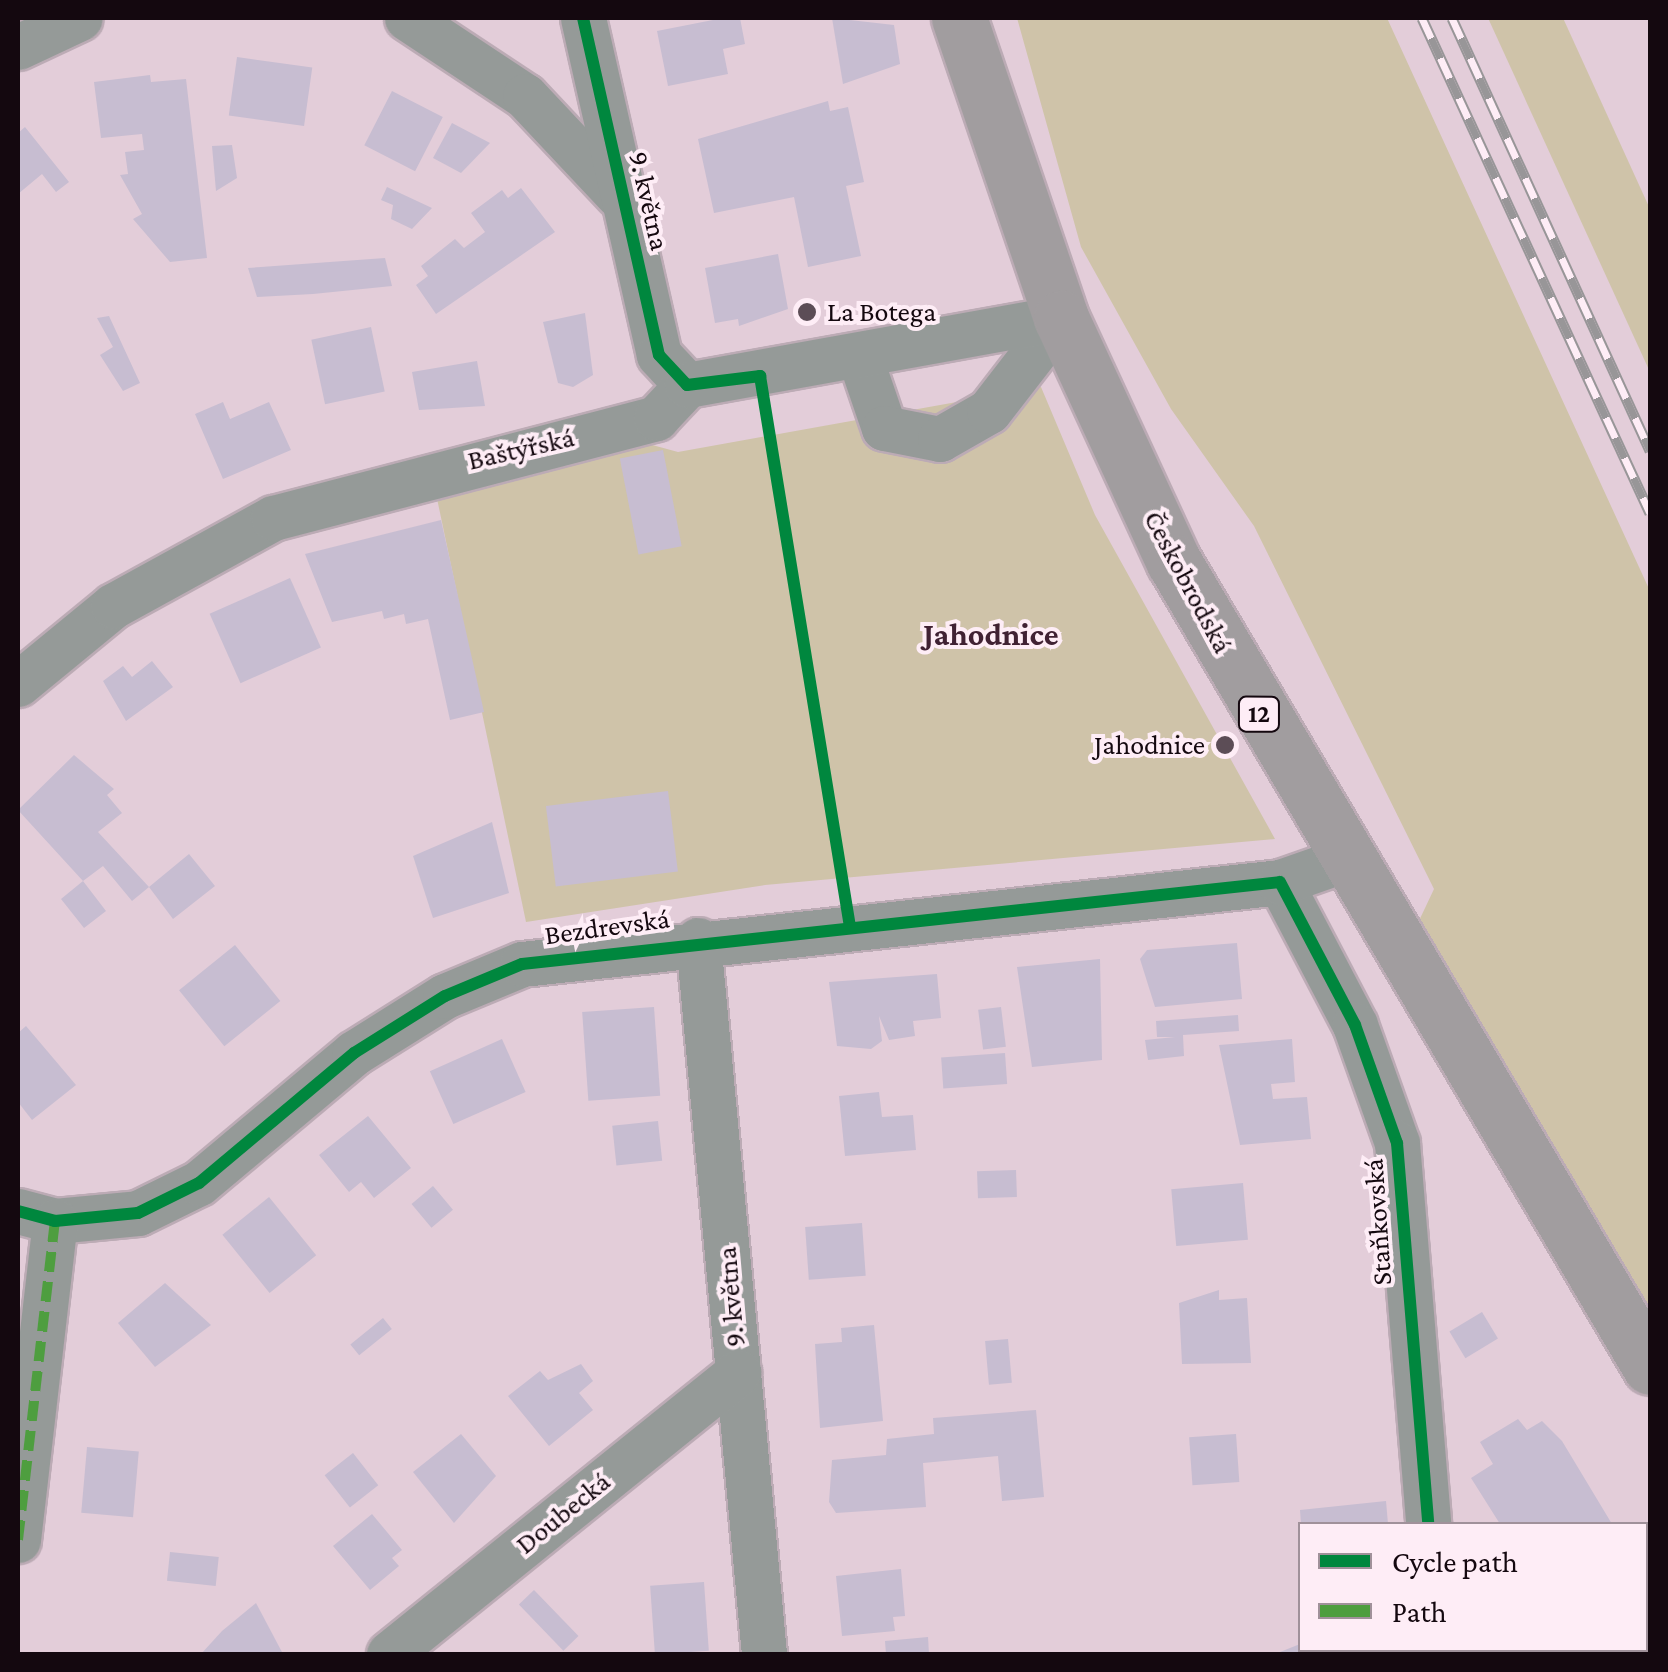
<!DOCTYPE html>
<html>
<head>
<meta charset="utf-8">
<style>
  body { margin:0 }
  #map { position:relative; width:1668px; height:1672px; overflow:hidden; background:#e3cdd9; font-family:"Crimson Pro",serif }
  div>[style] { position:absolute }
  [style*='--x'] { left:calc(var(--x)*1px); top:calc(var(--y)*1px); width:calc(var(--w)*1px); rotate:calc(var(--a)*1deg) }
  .green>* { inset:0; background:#cfc3a9 }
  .building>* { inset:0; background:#c7bdd1; transform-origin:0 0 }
  .roads { filter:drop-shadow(2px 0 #bcabb5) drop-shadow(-2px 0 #bcabb5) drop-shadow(0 2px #bcabb5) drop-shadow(0 -2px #bcabb5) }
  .minor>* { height:45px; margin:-22.5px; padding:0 22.5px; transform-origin:22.5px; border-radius:22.5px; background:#959a98 }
  .major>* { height:55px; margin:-27.5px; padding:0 27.5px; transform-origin:27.5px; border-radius:27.5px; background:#a19d9f }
  .rail>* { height:11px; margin-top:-5.5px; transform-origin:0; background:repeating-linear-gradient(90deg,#feedf6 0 22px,#989698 0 44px); box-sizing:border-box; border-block:2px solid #989698 }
  .quiet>* { height:10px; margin-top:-5px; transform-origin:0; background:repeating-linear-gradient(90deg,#4e9e3f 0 20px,transparent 0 30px) }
  .cycleway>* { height:12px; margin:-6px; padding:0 6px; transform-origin:6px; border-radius:6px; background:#00873e }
  .dots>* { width:28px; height:28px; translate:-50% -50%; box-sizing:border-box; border:5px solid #feedf6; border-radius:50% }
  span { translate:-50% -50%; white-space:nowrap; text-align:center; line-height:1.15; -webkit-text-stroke:8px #feedf6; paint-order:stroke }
  .shield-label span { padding:2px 8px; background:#feedf6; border:2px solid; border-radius:8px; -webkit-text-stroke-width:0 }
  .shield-label { font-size:25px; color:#14080f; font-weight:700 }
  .street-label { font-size:28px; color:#14080f }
  .poi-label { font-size:28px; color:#14080f }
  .left { translate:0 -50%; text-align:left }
  .right { translate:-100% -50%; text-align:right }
  .quarter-label { font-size:32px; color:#402133; font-weight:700 }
  .frame { position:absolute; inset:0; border:20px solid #14080f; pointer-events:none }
  .legend { position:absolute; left:1298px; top:1522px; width:350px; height:130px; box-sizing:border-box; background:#feedf6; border:2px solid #a0919a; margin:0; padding:12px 18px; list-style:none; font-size:30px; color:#14080f }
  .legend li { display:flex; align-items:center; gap:20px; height:50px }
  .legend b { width:50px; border:2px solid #a0919a }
</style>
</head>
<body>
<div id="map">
  <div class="green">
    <div style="clip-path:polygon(1017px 18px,1387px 18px,1650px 591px,1650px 1326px,1417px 925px,1434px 889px,1254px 526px,1171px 409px,1081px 247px)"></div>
    <div style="clip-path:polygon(1488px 18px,1563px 18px,1650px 209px,1650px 372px)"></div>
    <div style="clip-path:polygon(1041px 387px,1095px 515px,1275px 839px,765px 885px,526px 922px,435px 489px,645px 443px,678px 452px)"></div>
  </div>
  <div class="building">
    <div style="clip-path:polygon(723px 18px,740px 18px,745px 44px,723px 49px,728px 74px,668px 86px,657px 31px)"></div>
    <div style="clip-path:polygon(832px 18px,894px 25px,900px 64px,843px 84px)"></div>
    <div style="left:237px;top:57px;width:76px;height:59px;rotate:8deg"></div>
    <div style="clip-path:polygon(150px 75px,151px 82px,186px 79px,207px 258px,170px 262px,133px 219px,142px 214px,120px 175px,128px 174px,125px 152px,144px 150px,142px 134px,101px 138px,94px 82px)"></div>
    <div style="left:392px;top:91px;width:57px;height:61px;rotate:27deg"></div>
    <div style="clip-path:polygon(828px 101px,830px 111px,848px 107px,864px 182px,846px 186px,861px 256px,808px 267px,794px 197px,714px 213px,698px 139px)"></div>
    <div style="clip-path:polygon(452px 123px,490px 143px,461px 173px,433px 158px)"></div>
    <div style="clip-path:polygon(25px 127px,69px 182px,56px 192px,42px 174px,18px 194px,18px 133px)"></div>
    <div style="clip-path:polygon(232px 145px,237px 178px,216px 191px,212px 146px)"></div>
    <div style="clip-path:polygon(387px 187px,432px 208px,412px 229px,391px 219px,393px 205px,381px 200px)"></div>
    <div style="clip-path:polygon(521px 188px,555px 232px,436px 314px,416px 285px,428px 276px,421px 266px,455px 239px,464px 248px,485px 232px,471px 213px,502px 190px,508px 198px)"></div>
    <div style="clip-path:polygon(778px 254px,788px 309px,739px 326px,738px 319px,715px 323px,705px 268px)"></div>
    <div style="clip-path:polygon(385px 258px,392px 286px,313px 294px,257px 297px,248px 268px)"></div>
    <div style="clip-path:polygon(585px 313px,593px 375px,573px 387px,558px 383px,543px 322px)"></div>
    <div style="clip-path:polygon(109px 316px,140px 383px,123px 391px,100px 355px,113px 347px,97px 318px)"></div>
    <div style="left:371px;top:327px;width:66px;height:61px;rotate:78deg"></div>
    <div style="clip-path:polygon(477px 361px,485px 406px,419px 410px,412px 372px)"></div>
    <div style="clip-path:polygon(223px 402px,230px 419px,269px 402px,291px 450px,223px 479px,195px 414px)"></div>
    <div style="left:663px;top:450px;width:98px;height:44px;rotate:79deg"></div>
    <div style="clip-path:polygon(441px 520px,484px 712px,450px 720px,428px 619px,406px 624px,404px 614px,384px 619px,382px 611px,332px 622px,305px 554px)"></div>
    <div style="left:290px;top:578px;width:76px;height:88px;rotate:66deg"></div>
    <div style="clip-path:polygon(152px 661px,173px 687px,126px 721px,103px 681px,123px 666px,132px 677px)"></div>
    <div style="clip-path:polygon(74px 755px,114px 789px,107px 795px,122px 813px,98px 832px,149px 887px,189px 854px,215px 886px,173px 919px,149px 887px,132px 901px,103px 866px,83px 881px,106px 911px,84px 928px,61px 899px,83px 881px,18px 810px)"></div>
    <div style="left:668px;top:791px;width:81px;height:123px;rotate:83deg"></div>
    <div style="clip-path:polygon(492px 822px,509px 893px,433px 918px,413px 856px)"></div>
    <div style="clip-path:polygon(1237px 943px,1242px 999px,1155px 1007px,1140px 959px,1147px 950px)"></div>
    <div style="left:235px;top:945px;width:72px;height:72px;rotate:51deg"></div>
    <div style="clip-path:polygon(1100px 959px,1102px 1060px,1032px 1067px,1017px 967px)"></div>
    <div style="clip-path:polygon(937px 974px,941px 1018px,913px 1021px,915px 1036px,889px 1040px,879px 1016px,882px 1041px,871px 1049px,837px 1046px,829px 982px)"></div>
    <div style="left:654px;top:1007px;width:89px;height:72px;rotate:86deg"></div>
    <div style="left:1001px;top:1007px;width:40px;height:23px;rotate:83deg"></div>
    <div style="clip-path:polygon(1238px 1015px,1239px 1031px,1183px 1035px,1184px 1056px,1148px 1060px,1145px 1040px,1175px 1037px,1157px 1037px,1156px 1021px)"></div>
    <div style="clip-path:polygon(26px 1026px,76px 1085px,32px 1120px,18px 1102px,18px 1033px)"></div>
    <div style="left:502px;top:1039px;width:58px;height:79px;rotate:66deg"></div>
    <div style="clip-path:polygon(1292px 1039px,1295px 1082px,1271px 1084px,1273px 1099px,1307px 1097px,1311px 1139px,1240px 1145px,1219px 1045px)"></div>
    <div style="left:1005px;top:1053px;width:31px;height:64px;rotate:86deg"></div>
    <div style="clip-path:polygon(879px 1092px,882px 1117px,913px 1115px,916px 1150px,845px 1156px,839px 1096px)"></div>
    <div style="clip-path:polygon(368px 1116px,411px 1168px,374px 1198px,361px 1182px,349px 1192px,319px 1155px)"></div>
    <div style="left:658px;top:1121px;width:40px;height:46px;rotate:84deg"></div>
    <div style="left:1016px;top:1170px;width:27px;height:39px;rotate:88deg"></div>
    <div style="left:1243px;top:1183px;width:57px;height:72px;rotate:85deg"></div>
    <div style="left:433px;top:1186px;width:31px;height:28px;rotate:50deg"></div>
    <div style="left:269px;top:1197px;width:75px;height:60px;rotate:51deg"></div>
    <div style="left:862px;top:1223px;width:53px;height:57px;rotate:86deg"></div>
    <div style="clip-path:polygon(165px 1283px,211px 1325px,155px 1367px,118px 1323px)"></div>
    <div style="clip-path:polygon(1219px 1290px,1219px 1300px,1247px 1298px,1251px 1363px,1182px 1364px,1179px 1303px)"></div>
    <div style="left:1482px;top:1312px;width:31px;height:38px;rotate:59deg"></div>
    <div style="left:383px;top:1318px;width:14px;height:42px;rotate:51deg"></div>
    <div style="clip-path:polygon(874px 1325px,883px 1421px,820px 1428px,815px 1344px,842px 1342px,841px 1328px)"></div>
    <div style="left:1008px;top:1339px;width:44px;height:23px;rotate:85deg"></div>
    <div style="clip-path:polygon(581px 1364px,593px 1381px,579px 1393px,593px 1410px,549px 1446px,508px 1396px,540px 1371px,548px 1380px)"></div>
    <div style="clip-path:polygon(1036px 1410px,1044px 1497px,1002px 1501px,998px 1456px,923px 1463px,926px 1507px,836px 1513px,829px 1502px,832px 1460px,886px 1455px,887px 1439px,934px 1434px,933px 1418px)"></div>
    <div style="clip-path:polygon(1518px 1419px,1527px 1430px,1542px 1421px,1562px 1441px,1612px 1524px,1500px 1524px,1471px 1478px,1493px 1464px,1480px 1442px)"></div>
    <div style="clip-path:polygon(461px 1434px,496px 1476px,454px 1523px,413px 1472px)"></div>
    <div style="left:1236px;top:1434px;width:48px;height:47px;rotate:86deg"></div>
    <div style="left:87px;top:1447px;width:52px;height:66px;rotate:5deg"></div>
    <div style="left:353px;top:1453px;width:41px;height:36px;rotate:52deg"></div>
    <div style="clip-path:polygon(1386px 1501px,1388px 1524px,1301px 1524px,1300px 1510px)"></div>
    <div style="clip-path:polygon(372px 1514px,402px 1550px,392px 1558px,399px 1566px,370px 1590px,333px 1546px)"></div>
    <div style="left:170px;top:1552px;width:49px;height:29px;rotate:6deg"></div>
    <div style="clip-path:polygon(901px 1569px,905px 1616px,893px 1617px,895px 1631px,842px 1636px,836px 1576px)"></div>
    <div style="left:704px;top:1582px;width:69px;height:54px;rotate:86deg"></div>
    <div style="left:534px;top:1590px;width:64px;height:21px;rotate:46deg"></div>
    <div style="clip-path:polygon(256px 1603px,283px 1654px,201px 1654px,222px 1631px)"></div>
    <div style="clip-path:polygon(928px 1637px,929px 1654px,886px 1654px,885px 1641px)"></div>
    <div style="clip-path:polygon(1300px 1644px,1300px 1650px,1385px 1654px,1275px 1654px)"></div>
  </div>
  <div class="roads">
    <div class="minor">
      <div style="--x:407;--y:18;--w:141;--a:33.5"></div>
      <div style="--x:525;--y:96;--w:136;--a:46.8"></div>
      <div style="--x:583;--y:18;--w:345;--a:77.3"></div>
      <div style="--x:659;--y:355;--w:41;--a:47"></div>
      <div style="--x:18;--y:47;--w:68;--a:-25.1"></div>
      <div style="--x:859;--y:355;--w:77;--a:71.1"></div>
      <div style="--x:884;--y:428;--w:57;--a:11.1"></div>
      <div style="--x:940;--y:439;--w:56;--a:-29.7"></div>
      <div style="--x:989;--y:411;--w:118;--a:-52.3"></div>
      <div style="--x:18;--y:684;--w:123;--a:-39.4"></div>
      <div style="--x:113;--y:606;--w:183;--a:-28.8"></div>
      <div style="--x:273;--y:518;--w:396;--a:-14.6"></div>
      <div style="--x:656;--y:418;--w:45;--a:-46.8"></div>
      <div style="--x:687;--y:385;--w:380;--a:-10.2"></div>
      <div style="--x:1280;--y:882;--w:161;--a:62.3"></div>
      <div style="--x:1355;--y:1025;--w:125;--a:70.4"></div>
      <div style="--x:1397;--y:1143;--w:382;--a:85.3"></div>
      <div style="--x:698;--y:940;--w:717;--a:84.72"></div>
      <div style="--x:18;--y:1211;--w:38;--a:15"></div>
      <div style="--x:55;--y:1221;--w:83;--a:-5.5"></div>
      <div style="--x:138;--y:1213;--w:68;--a:-26.2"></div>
      <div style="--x:199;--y:1183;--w:202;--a:-40"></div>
      <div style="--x:354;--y:1053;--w:107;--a:-32.1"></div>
      <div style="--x:445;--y:996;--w:83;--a:-22.6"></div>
      <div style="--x:522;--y:964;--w:762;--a:-6.17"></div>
      <div style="--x:1280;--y:882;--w:67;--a:-19.2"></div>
      <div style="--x:18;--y:1540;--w:321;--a:-83.4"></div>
      <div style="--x:1448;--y:1650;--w:6;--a:45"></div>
      <div style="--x:389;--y:1654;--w:449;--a:-38.9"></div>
      <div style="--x:1613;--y:1654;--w:10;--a:-24"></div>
    </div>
    <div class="major">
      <div style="--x:959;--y:18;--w:317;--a:71.2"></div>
      <div style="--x:1061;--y:318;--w:269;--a:65.2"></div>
      <div style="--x:1174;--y:562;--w:935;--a:59.4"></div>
    </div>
  </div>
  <div class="rail">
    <div style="--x:1422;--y:18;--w:545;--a:65.27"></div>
    <div style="--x:1452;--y:18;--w:476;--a:65.4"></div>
  </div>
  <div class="quiet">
    <div style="--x:18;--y:1540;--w:321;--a:-83.4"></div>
    <div style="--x:1448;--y:1650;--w:6;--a:45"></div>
  </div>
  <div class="cycleway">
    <div style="--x:583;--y:18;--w:345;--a:77.3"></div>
    <div style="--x:659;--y:355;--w:41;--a:47"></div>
    <div style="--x:687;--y:385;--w:74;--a:-7"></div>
    <div style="--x:760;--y:376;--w:558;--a:80.72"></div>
    <div style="--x:18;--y:1211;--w:38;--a:15"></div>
    <div style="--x:55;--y:1221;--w:83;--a:-5.5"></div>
    <div style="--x:138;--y:1213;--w:68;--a:-26.2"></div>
    <div style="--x:199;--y:1183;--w:202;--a:-40"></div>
    <div style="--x:354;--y:1053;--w:107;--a:-32.1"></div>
    <div style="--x:445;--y:996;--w:83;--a:-22.6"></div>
    <div style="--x:522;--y:964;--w:762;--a:-6.17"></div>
    <div style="--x:1280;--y:882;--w:161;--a:62.3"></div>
    <div style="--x:1355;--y:1025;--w:125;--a:70.4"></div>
    <div style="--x:1397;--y:1143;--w:382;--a:85.3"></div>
  </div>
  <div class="dots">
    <div style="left:807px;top:312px;background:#5c4d56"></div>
    <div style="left:1225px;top:745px;background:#5c4d56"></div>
  </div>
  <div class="shield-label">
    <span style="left:1259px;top:714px">12</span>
  </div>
  <div class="street-label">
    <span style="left:649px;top:201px;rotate:77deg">9. května</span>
    <span style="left:521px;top:449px;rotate:-13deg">Baštýřská</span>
    <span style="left:1188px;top:582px;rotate:62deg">Českobrodská</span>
    <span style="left:607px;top:927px;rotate:-8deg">Bezdrevská</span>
    <span style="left:1378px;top:1222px;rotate:-94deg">Staňkovská</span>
    <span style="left:731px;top:1297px;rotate:-95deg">9. května</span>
    <span style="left:563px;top:1513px;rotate:-39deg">Doubecká</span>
  </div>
  <div class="poi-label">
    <span class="left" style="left:827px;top:312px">La Botega</span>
    <span class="right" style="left:1205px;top:745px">Jahodnice</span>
  </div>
  <div class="quarter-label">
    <span style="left:991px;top:634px">Jahodnice</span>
  </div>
  <div class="frame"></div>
  <ul class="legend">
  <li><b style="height:12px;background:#00873e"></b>Cycle path</li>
  <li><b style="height:12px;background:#4e9e3f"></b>Path</li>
  </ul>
</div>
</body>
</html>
